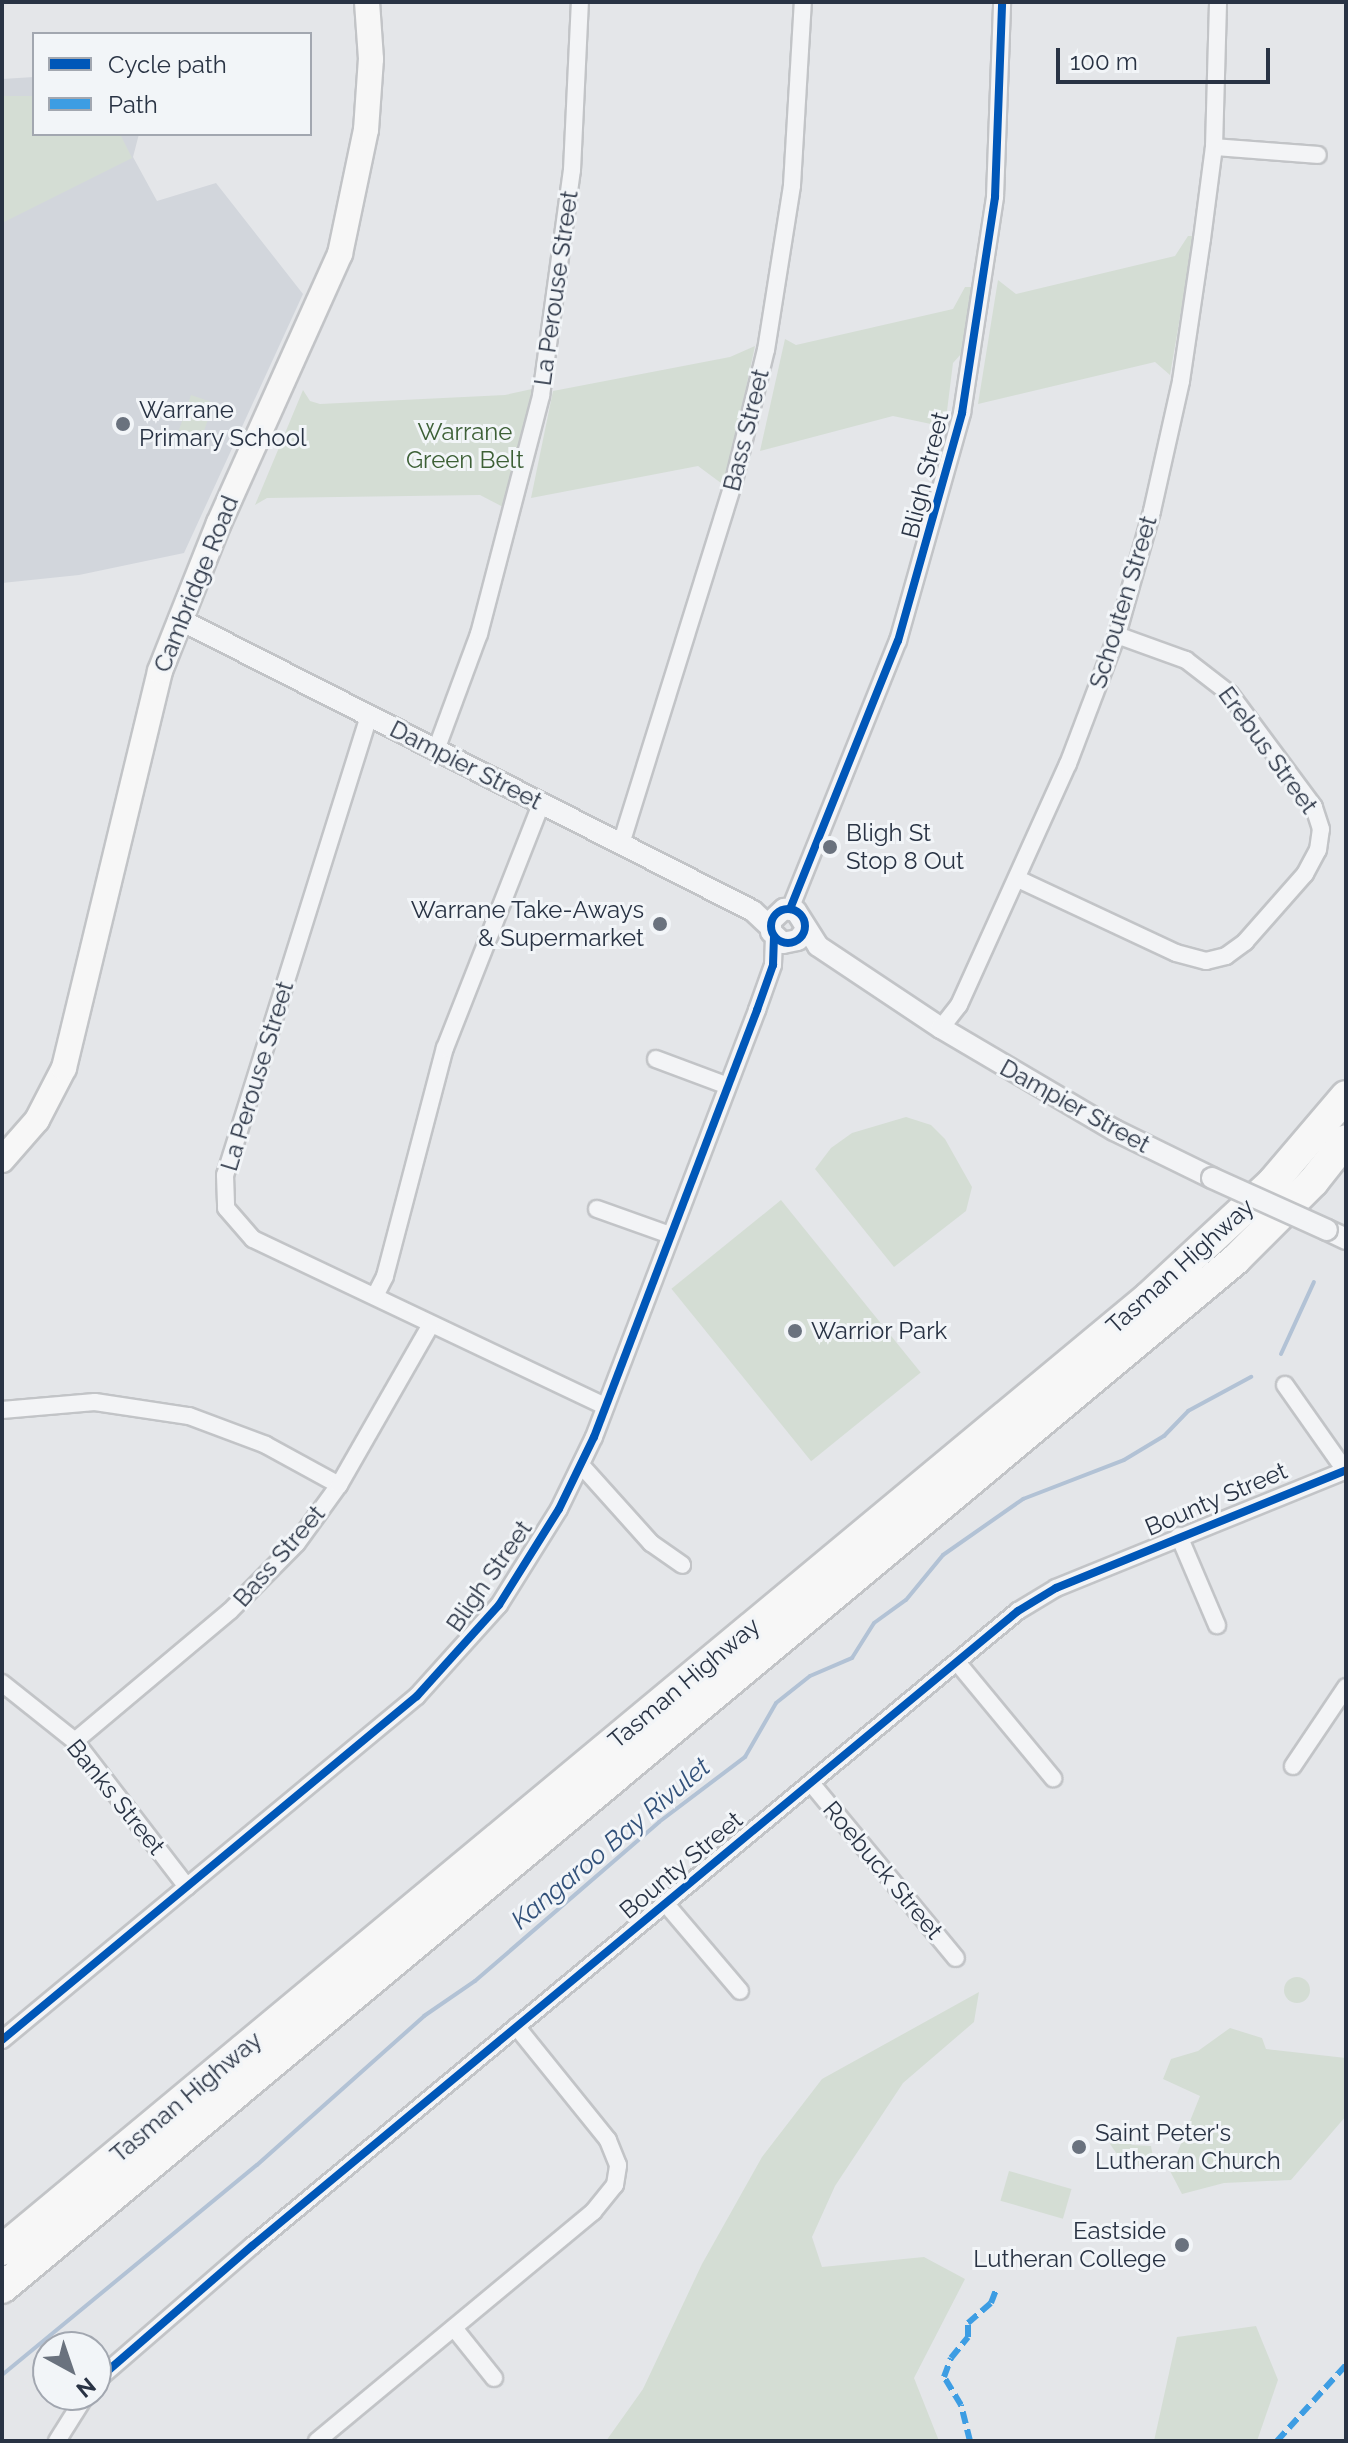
<!DOCTYPE html>
<html>
<head>
<meta charset="utf-8">
<style>
  body { margin:0 }
  #map { position:relative; width:1348px; height:2443px; overflow:hidden; background:#e4e6e9; font-family:Raleway,sans-serif }
  div>[style] { position:absolute }
  [style*='--x'] { left:calc(var(--x)*1px); top:calc(var(--y)*1px); width:calc(var(--w)*1px); rotate:calc(var(--a)*1deg) }
  .built>* { inset:0; background:#d2d6dc }
  .green>* { inset:0; background:#d4ddd4; transform-origin:0 0 }
  .round { border-radius:50% }
  .stream>* { height:4px; margin:-2px; padding:0 2px; transform-origin:2px; border-radius:2px; background:#b2c2d5 }
  .roads { filter:drop-shadow(2px 0 #c2c4c7) drop-shadow(-2px 0 #c2c4c7) drop-shadow(0 2px #c2c4c7) drop-shadow(0 -2px #c2c4c7) }
  .minor>* { height:16px; margin:-8px; padding:0 8px; transform-origin:8px; border-radius:8px; background:#f3f4f6 }
  .tertiary>* { height:20px; margin:-10px; padding:0 10px; transform-origin:10px; border-radius:10px; background:#f3f4f6 }
  .secondary>* { height:24px; margin:-12px; padding:0 12px; transform-origin:12px; border-radius:12px; background:#f7f7f7 }
  .motorway>* { height:30px; margin:-15px; padding:0 15px; transform-origin:15px; border-radius:15px; background:#f7f7f7 }
  .bridges { filter:drop-shadow(2px 0 #c2c4c7) drop-shadow(-2px 0 #c2c4c7) drop-shadow(0 2px #c2c4c7) drop-shadow(0 -2px #c2c4c7) }
  .tertiary-bridge>* { height:20px; margin:-10px; padding:0 10px; transform-origin:10px; border-radius:10px; background:#f3f4f6 }
  .quiet>* { height:6px; margin-top:-3px; transform-origin:0; background:repeating-linear-gradient(90deg,#3d9de3 0 12px,transparent 0 18px) }
  .cycleway>* { height:8px; margin:-4px; padding:0 4px; transform-origin:4px; border-radius:4px; background:#0057b8 }
  .cycleway>.ring { margin:-4px; padding:0; box-sizing:content-box; background:none; border:8px solid #0057b8; border-radius:50% }
  .dots>* { width:22px; height:22px; translate:-50% -50%; box-sizing:border-box; border:4px solid #f2f5f8; border-radius:50% }
  span { translate:-50% -50%; white-space:nowrap; text-align:center; line-height:1.15; -webkit-text-stroke:6px #f2f5f8; paint-order:stroke }
  .street-label { font-size:24px; color:#293344 }
  .poi-label { font-size:24px; color:#293344 }
  .left { translate:0 -50%; text-align:left }
  .right { translate:-100% -50%; text-align:right }
  .park-label { font-size:24px; color:#3d6036 }
  .water-label { font-size:26px; color:#32517a; font-style:italic }
  .frame { position:absolute; inset:0; border:4px solid #293344; pointer-events:none }
  .legend { position:absolute; left:32px; top:32px; width:280px; height:104px; box-sizing:border-box; background:#f2f5f8; border:2px solid #a2a7b0; margin:0; padding:10px 14px; list-style:none; font-size:24px; color:#293344 }
  .legend li { display:flex; align-items:center; gap:16px; height:40px }
  .legend b { width:40px; border:2px solid #a2a7b0 }
  .north { position:absolute; left:32px; top:2331px; width:80px; height:80px; box-sizing:border-box; background:#f2f5f8; border:2px solid #a2a7b0; border-radius:50%; rotate:140deg; font-size:22px; font-weight:700; line-height:32px; text-align:center; color:#293344 }
  .north::after { content:''; display:block; margin:auto; width:28px; height:36px; background:#6a727e; clip-path:polygon(50% 0,100% 100%,50% 72%,0 100%) }
  .scale { position:absolute; left:1056px; top:48px; width:214px; height:36px; box-sizing:border-box; border:4px solid #293344; border-top:0; padding-left:10px; font-size:24px; line-height:28px; white-space:nowrap; color:#293344; -webkit-text-stroke:6px #f2f5f8; paint-order:stroke }
</style>
</head>
<body>
<div id="map">
  <div class="built">
    <div style="clip-path:polygon(34px 77px,34px 134px,139px 134px,133px 157px,157px 201px,216px 183px,303px 294px,184px 553px,79px 575px,2px 583px,2px 79px)"></div>
  </div>
  <div class="green">
    <div style="clip-path:polygon(2px 96px,34px 96px,34px 134px,120px 134px,132px 158px,2px 223px)"></div>
    <div style="clip-path:polygon(1188px 236px,1194px 236px,1170px 375px,1155px 362px,978px 404px,998px 280px,1016px 294px,1175px 256px)"></div>
    <div style="clip-path:polygon(965px 287px,972px 287px,961px 354px,953px 363px,945px 427px,893px 416px,760px 451px,785px 339px,796px 345px,953px 309px)"></div>
    <div style="clip-path:polygon(755px 346px,725px 486px,698px 466px,531px 498px,553px 391px,730px 357px)"></div>
    <div style="clip-path:polygon(532px 389px,505px 508px,480px 495px,267px 498px,255px 505px,303px 390px,310px 401px,320px 404px,505px 395px)"></div>
    <div style="left:191px;top:395px;width:24px;height:39px;rotate:19deg"></div>
    <div style="clip-path:polygon(906px 1117px,931px 1125px,945px 1139px,972px 1187px,966px 1211px,894px 1267px,815px 1169px,831px 1148px,852px 1133px)"></div>
    <div style="left:781px;top:1200px;width:222px;height:141px;rotate:51deg"></div>
    <div class="round" style="left:1284px;top:1977px;width:26px;height:26px"></div>
    <div style="clip-path:polygon(979px 1992px,974px 2022px,903px 2083px,835px 2186px,812px 2237px,822px 2267px,924px 2257px,965px 2279px,914px 2378px,939px 2441px,606px 2441px,643px 2389px,702px 2264px,762px 2157px,822px 2079px)"></div>
    <div style="clip-path:polygon(1230px 2028px,1262px 2038px,1266px 2049px,1346px 2058px,1346px 2116px,1291px 2180px,1224px 2183px,1182px 2194px,1170px 2171px,1200px 2096px,1163px 2079px,1171px 2059px,1198px 2051px)"></div>
    <div style="clip-path:polygon(1123px 2136px,1132px 2145px,1151px 2146px,1154px 2162px,1135px 2167px,1127px 2154px,1119px 2157px,1110px 2144px)"></div>
    <div style="left:1009px;top:2171px;width:65px;height:31px;rotate:16deg"></div>
    <div style="clip-path:polygon(1256px 2326px,1278px 2380px,1257px 2441px,1154px 2441px,1177px 2337px)"></div>
  </div>
  <div class="stream">
    <div style="--x:1281;--y:1354;--w:79;--a:-65.4"></div>
    <div style="--x:2;--y:2375;--w:330;--a:-39.5"></div>
    <div style="--x:257;--y:2165;--w:224;--a:-41.7"></div>
    <div style="--x:424;--y:2016;--w:62;--a:-34.5"></div>
    <div style="--x:475;--y:1981;--w:243;--a:-40.8"></div>
    <div style="--x:659;--y:1822;--w:108;--a:-37.1"></div>
    <div style="--x:745;--y:1757;--w:62;--a:-60.1"></div>
    <div style="--x:776;--y:1703;--w:43;--a:-38.5"></div>
    <div style="--x:810;--y:1676;--w:46;--a:-23.2"></div>
    <div style="--x:852;--y:1658;--w:41;--a:-57.8"></div>
    <div style="--x:874;--y:1623;--w:39;--a:-36"></div>
    <div style="--x:906;--y:1600;--w:58;--a:-50.6"></div>
    <div style="--x:943;--y:1555;--w:98;--a:-35"></div>
    <div style="--x:1023;--y:1499;--w:108;--a:-21.1"></div>
    <div style="--x:1124;--y:1460;--w:47;--a:-31"></div>
    <div style="--x:1164;--y:1436;--w:35;--a:-46"></div>
    <div style="--x:1188;--y:1411;--w:72;--a:-28.4"></div>
  </div>
  <div class="roads">
    <div class="minor">
      <div style="--x:1214;--y:147;--w:104;--a:4.4"></div>
      <div style="--x:369;--y:716;--w:481;--a:107.4"></div>
      <div style="--x:225;--y:1175;--w:33;--a:88"></div>
      <div style="--x:226;--y:1208;--w:41;--a:48.9"></div>
      <div style="--x:253;--y:1239;--w:390;--a:25.4"></div>
      <div style="--x:436;--y:750;--w:124;--a:-69.7"></div>
      <div style="--x:479;--y:634;--w:246;--a:-75.4"></div>
      <div style="--x:541;--y:396;--w:228;--a:-82.2"></div>
      <div style="--x:572;--y:170;--w:168;--a:-87.3"></div>
      <div style="--x:621;--y:844;--w:376;--a:-72.7"></div>
      <div style="--x:733;--y:485;--w:139;--a:-76.3"></div>
      <div style="--x:766;--y:350;--w:167;--a:-81"></div>
      <div style="--x:792;--y:185;--w:183;--a:-86.6"></div>
      <div style="--x:1018;--y:879;--w:174;--a:25.1"></div>
      <div style="--x:1176;--y:953;--w:31;--a:15"></div>
      <div style="--x:1206;--y:961;--w:21;--a:-14"></div>
      <div style="--x:1226;--y:956;--w:24;--a:-36"></div>
      <div style="--x:1245;--y:942;--w:91;--a:-48.6"></div>
      <div style="--x:1305;--y:874;--w:27;--a:-62"></div>
      <div style="--x:1318;--y:850;--w:21;--a:-82"></div>
      <div style="--x:1321;--y:829;--w:23;--a:-108"></div>
      <div style="--x:1314;--y:807;--w:141;--a:-126.6"></div>
      <div style="--x:1230;--y:694;--w:56;--a:-142.3"></div>
      <div style="--x:1186;--y:660;--w:73;--a:-160.1"></div>
      <div style="--x:790;--y:909;--w:289;--a:-68.1"></div>
      <div style="--x:898;--y:641;--w:237;--a:-74.3"></div>
      <div style="--x:962;--y:413;--w:219;--a:-81.3"></div>
      <div style="--x:995;--y:197;--w:195;--a:-87.9"></div>
      <div style="--x:941;--y:1028;--w:29;--a:-52"></div>
      <div style="--x:959;--y:1005;--w:265;--a:-65.7"></div>
      <div style="--x:1068;--y:764;--w:138;--a:-69.2"></div>
      <div style="--x:1117;--y:635;--w:129;--a:-74.2"></div>
      <div style="--x:1152;--y:511;--w:133;--a:-77.4"></div>
      <div style="--x:1181;--y:381;--w:144;--a:-81.6"></div>
      <div style="--x:1202;--y:239;--w:93;--a:-82.6"></div>
      <div style="--x:1214;--y:147;--w:145;--a:-88.4"></div>
      <div style="--x:656;--y:1059;--w:74;--a:20.6"></div>
      <div style="--x:597;--y:1209;--w:77;--a:19.6"></div>
      <div style="--x:375;--y:1296;--w:22;--a:-63"></div>
      <div style="--x:385;--y:1276;--w:236;--a:-75.3"></div>
      <div style="--x:445;--y:1048;--w:262;--a:-68.5"></div>
      <div style="--x:1285;--y:1385;--w:104;--a:54.8"></div>
      <div style="--x:2;--y:1410;--w:93;--a:-4.9"></div>
      <div style="--x:95;--y:1402;--w:95;--a:8.5"></div>
      <div style="--x:189;--y:1416;--w:82;--a:20.6"></div>
      <div style="--x:266;--y:1445;--w:83;--a:28.7"></div>
      <div style="--x:581;--y:1465;--w:105;--a:48.1"></div>
      <div style="--x:651;--y:1543;--w:38;--a:35"></div>
      <div style="--x:1179;--y:1536;--w:97;--a:66.9"></div>
      <div style="--x:957;--y:1662;--w:151;--a:50.4"></div>
      <div style="--x:2;--y:1683;--w:93;--a:38.5"></div>
      <div style="--x:75;--y:1741;--w:184;--a:52.5"></div>
      <div style="--x:75;--y:1741;--w:202;--a:-40"></div>
      <div style="--x:230;--y:1611;--w:95;--a:-45.4"></div>
      <div style="--x:297;--y:1543;--w:72;--a:-54.1"></div>
      <div style="--x:339;--y:1485;--w:183;--a:-60.2"></div>
      <div style="--x:1293;--y:1766;--w:95;--a:-56.1"></div>
      <div style="--x:811;--y:1783;--w:227;--a:50.4"></div>
      <div style="--x:666;--y:1904;--w:114;--a:49.6"></div>
      <div style="--x:2;--y:2040;--w:539;--a:-39.66"></div>
      <div style="--x:417;--y:1696;--w:122;--a:-48"></div>
      <div style="--x:499;--y:1605;--w:113;--a:-58"></div>
      <div style="--x:559;--y:1509;--w:80;--a:-64.1"></div>
      <div style="--x:594;--y:1437;--w:457;--a:-69.1"></div>
      <div style="--x:757;--y:1010;--w:48;--a:-70.4"></div>
      <div style="--x:773;--y:965;--w:28;--a:-88"></div>
      <div style="--x:454;--y:2328;--w:64;--a:51.3"></div>
      <div style="--x:96;--y:2381;--w:206;--a:-40.9"></div>
      <div style="--x:252;--y:2246;--w:995;--a:-39.66"></div>
      <div style="--x:1018;--y:1611;--w:44;--a:-31.2"></div>
      <div style="--x:1056;--y:1588;--w:313;--a:-22.1"></div>
      <div style="--x:57;--y:2441;--w:54;--a:-57.8"></div>
      <div style="--x:317;--y:2441;--w:359;--a:-39.7"></div>
      <div style="--x:593;--y:2212;--w:35;--a:-51"></div>
      <div style="--x:615;--y:2185;--w:20;--a:-81"></div>
      <div style="--x:618;--y:2165;--w:27;--a:-112"></div>
      <div style="--x:608;--y:2140;--w:146;--a:-128.9"></div>
    </div>
    <div class="tertiary">
      <div style="--x:179;--y:619;--w:644;--a:26.96"></div>
      <div style="--x:753;--y:911;--w:23;--a:43"></div>
      <div style="--x:805;--y:931;--w:11;--a:128"></div>
      <div style="--x:798;--y:940;--w:15;--a:169"></div>
      <div style="--x:783;--y:943;--w:16;--a:-137"></div>
      <div style="--x:771;--y:932;--w:11;--a:-90"></div>
      <div style="--x:771;--y:921;--w:18;--a:-43"></div>
      <div style="--x:784;--y:909;--w:12;--a:9"></div>
      <div style="--x:796;--y:911;--w:41;--a:57.8"></div>
      <div style="--x:818;--y:946;--w:148;--a:33.7"></div>
      <div style="--x:941;--y:1028;--w:201;--a:30.5"></div>
      <div style="--x:1114;--y:1130;--w:109;--a:26.1"></div>
      <div style="--x:1327;--y:1230;--w:21;--a:25"></div>
    </div>
    <div class="secondary">
      <div style="--x:2;--y:1160;--w:53;--a:-48.8"></div>
      <div style="--x:37;--y:1120;--w:59;--a:-62.6"></div>
      <div style="--x:64;--y:1068;--w:408;--a:-76.4"></div>
      <div style="--x:160;--y:671;--w:159;--a:-68.3"></div>
      <div style="--x:219;--y:523;--w:295;--a:-65.8"></div>
      <div style="--x:340;--y:254;--w:127;--a:-78.2"></div>
      <div style="--x:366;--y:130;--w:71;--a:-86"></div>
      <div style="--x:371;--y:59;--w:57;--a:-94"></div>
    </div>
    <div class="motorway">
      <div style="--x:2;--y:2250;--w:1491;--a:-39.72"></div>
      <div style="--x:1149;--y:1297;--w:168;--a:-42.8"></div>
      <div style="--x:1272;--y:1183;--w:114;--a:-49.6"></div>
      <div style="--x:2;--y:2288;--w:1607;--a:-39.82"></div>
      <div style="--x:1236;--y:1259;--w:109;--a:-45"></div>
      <div style="--x:1313;--y:1182;--w:53;--a:-51.8"></div>
    </div>
  </div>
  <div class="bridges">
    <div class="tertiary-bridge">
      <div style="--x:1212;--y:1178;--w:126;--a:24.3"></div>
    </div>
  </div>
  <div class="quiet">
    <div style="--x:970;--y:2441;--w:37;--a:-104"></div>
    <div style="--x:961;--y:2405;--w:33;--a:-121"></div>
    <div style="--x:944;--y:2377;--w:20;--a:-70"></div>
    <div style="--x:951;--y:2358;--w:27;--a:-51"></div>
    <div style="--x:968;--y:2337;--w:14;--a:-90"></div>
    <div style="--x:968;--y:2323;--w:30;--a:-41"></div>
    <div style="--x:991;--y:2303;--w:17;--a:-69"></div>
    <div style="--x:1277;--y:2441;--w:103;--a:-47.8"></div>
  </div>
  <div class="cycleway">
    <div class="ring" style="left:771px;top:909px;width:26px;height:26px"></div>
    <div style="--x:790;--y:909;--w:289;--a:-68.1"></div>
    <div style="--x:898;--y:641;--w:237;--a:-74.3"></div>
    <div style="--x:962;--y:413;--w:219;--a:-81.3"></div>
    <div style="--x:995;--y:197;--w:195;--a:-87.9"></div>
    <div style="--x:2;--y:2040;--w:539;--a:-39.66"></div>
    <div style="--x:417;--y:1696;--w:122;--a:-48"></div>
    <div style="--x:499;--y:1605;--w:113;--a:-58"></div>
    <div style="--x:559;--y:1509;--w:80;--a:-64.1"></div>
    <div style="--x:594;--y:1437;--w:457;--a:-69.1"></div>
    <div style="--x:757;--y:1010;--w:48;--a:-70.4"></div>
    <div style="--x:773;--y:965;--w:28;--a:-88"></div>
    <div style="--x:96;--y:2381;--w:206;--a:-40.9"></div>
    <div style="--x:252;--y:2246;--w:995;--a:-39.66"></div>
    <div style="--x:1018;--y:1611;--w:44;--a:-31.2"></div>
    <div style="--x:1056;--y:1588;--w:313;--a:-22.1"></div>
  </div>
  <div class="dots">
    <div style="left:123px;top:424px;background:#6a727e"></div>
    <div style="left:830px;top:847px;background:#6a727e"></div>
    <div style="left:660px;top:924px;background:#6a727e"></div>
    <div style="left:795px;top:1331px;background:#6a727e"></div>
    <div style="left:1079px;top:2147px;background:#6a727e"></div>
    <div style="left:1182px;top:2245px;background:#6a727e"></div>
  </div>
  <div class="street-label">
    <span style="left:556px;top:288px;rotate:-82deg">La Perouse Street</span>
    <span style="left:746px;top:430px;rotate:-76deg">Bass Street</span>
    <span style="left:925px;top:475px;rotate:-76deg">Bligh Street</span>
    <span style="left:196px;top:584px;rotate:-68deg">Cambridge Road</span>
    <span style="left:1123px;top:602px;rotate:-73deg">Schouten Street</span>
    <span style="left:1268px;top:750px;rotate:54deg">Erebus Street</span>
    <span style="left:466px;top:765px;rotate:27deg">Dampier Street</span>
    <span style="left:257px;top:1076px;rotate:-73deg">La Perouse Street</span>
    <span style="left:1075px;top:1106px;rotate:29deg">Dampier Street</span>
    <span style="left:1180px;top:1266px;rotate:-42deg">Tasman Highway</span>
    <span style="left:1216px;top:1499px;rotate:-23deg">Bounty Street</span>
    <span style="left:279px;top:1556px;rotate:-49deg">Bass Street</span>
    <span style="left:489px;top:1576px;rotate:-55deg">Bligh Street</span>
    <span style="left:684px;top:1683px;rotate:-40deg">Tasman Highway</span>
    <span style="left:116px;top:1797px;rotate:51deg">Banks Street</span>
    <span style="left:681px;top:1865px;rotate:-40deg">Bounty Street</span>
    <span style="left:883px;top:1870px;rotate:50deg">Roebuck Street</span>
    <span style="left:186px;top:2097px;rotate:-40deg">Tasman Highway</span>
  </div>
  <div class="poi-label">
    <span class="left" style="left:139px;top:424px">Warrane<br>Primary School</span>
    <span class="left" style="left:846px;top:847px">Bligh St<br>Stop 8 Out</span>
    <span class="right" style="left:644px;top:924px">Warrane Take-Aways<br>&amp; Supermarket</span>
    <span class="left" style="left:811px;top:1331px">Warrior Park</span>
    <span class="left" style="left:1095px;top:2147px">Saint Peter's<br>Lutheran Church</span>
    <span class="right" style="left:1166px;top:2245px">Eastside<br>Lutheran College</span>
  </div>
  <div class="park-label">
    <span style="left:465px;top:446px">Warrane<br>Green Belt</span>
  </div>
  <div class="water-label">
    <span style="left:611px;top:1844px;rotate:-40deg">Kangaroo Bay Rivulet</span>
  </div>
  <div class="frame"></div>
  <ul class="legend">
  <li><b style="height:10px;background:#0057b8"></b>Cycle path</li>
  <li><b style="height:10px;background:#3d9de3"></b>Path</li>
  </ul>
  <div class="north">N</div>
  <div class="scale">100 m</div>
</div>
</body>
</html>
